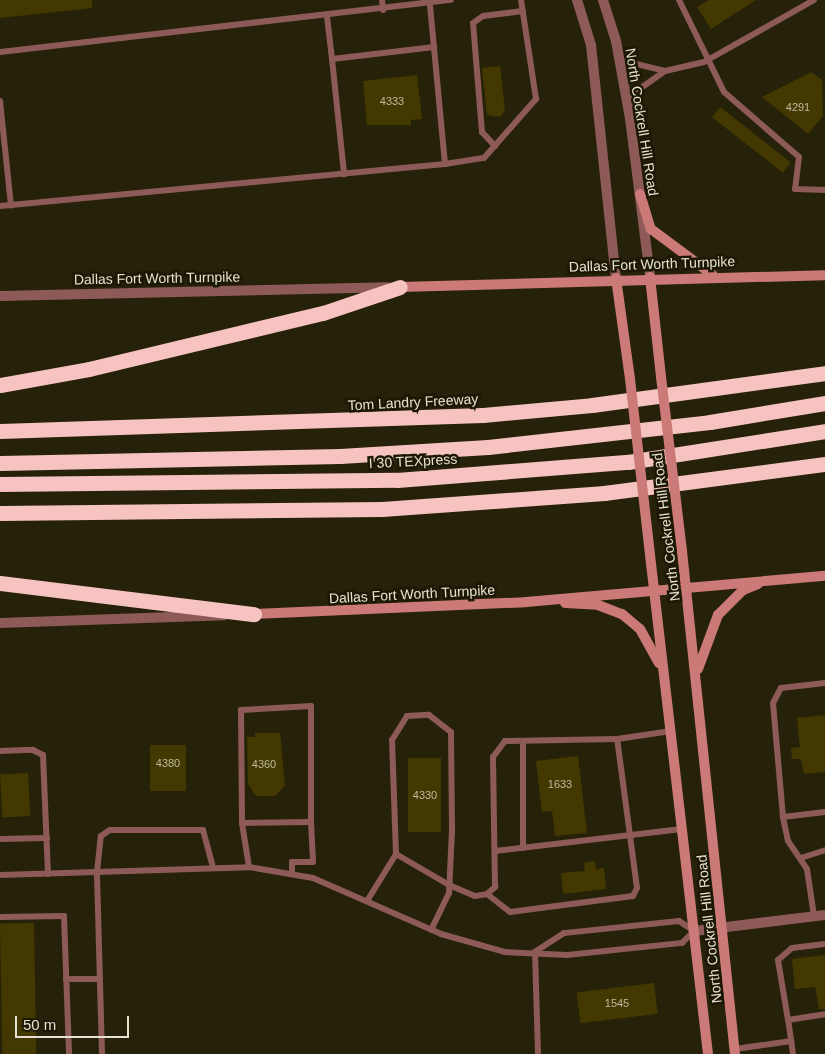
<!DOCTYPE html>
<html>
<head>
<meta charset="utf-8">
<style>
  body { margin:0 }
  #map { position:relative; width:825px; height:1054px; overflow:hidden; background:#262109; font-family:Arial,sans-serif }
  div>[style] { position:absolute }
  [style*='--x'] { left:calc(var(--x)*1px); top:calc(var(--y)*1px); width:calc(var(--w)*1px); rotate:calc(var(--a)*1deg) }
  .building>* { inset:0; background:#433900; transform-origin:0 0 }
  .service>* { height:6px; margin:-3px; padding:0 3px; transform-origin:3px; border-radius:3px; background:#8d5a58 }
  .minor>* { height:10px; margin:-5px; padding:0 5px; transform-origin:5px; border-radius:5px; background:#8d5a58 }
  .tertiary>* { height:10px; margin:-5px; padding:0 5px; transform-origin:5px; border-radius:5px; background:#8d5a58 }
  .secondary>* { height:10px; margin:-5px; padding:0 5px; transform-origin:5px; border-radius:5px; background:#cb7a77 }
  .motorway>* { height:15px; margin:-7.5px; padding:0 7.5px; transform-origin:7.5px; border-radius:7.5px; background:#f7c3c0 }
  .secondary-bridge>* { height:10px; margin:-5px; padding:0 5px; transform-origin:5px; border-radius:5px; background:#cb7a77 }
  span { translate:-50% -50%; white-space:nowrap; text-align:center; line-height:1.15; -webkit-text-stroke:5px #1c1802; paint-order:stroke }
  .number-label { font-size:11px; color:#bcb89f }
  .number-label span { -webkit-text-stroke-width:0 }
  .street-label { font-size:14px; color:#e5e2d4 }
  .scale { position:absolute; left:15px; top:1016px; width:114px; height:22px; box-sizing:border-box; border:2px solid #e5e2d4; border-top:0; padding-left:6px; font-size:15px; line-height:18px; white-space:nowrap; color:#e5e2d4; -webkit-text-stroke:4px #1c1802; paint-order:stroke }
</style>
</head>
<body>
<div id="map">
  <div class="building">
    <div style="clip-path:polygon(0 0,92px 0,92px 8px,0 18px)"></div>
    <div style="clip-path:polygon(709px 0,756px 0,711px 29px,697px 7px)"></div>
    <div style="clip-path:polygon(500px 66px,505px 110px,500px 117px,487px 115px,482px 68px)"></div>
    <div style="clip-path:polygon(811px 72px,822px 80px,823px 116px,808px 134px,762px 97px)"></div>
    <div style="clip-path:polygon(417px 75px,422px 119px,411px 120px,411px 125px,367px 125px,363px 81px)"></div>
    <div style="left:720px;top:107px;width:90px;height:13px;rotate:38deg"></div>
    <div style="clip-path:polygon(825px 715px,825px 772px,804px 774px,801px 759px,792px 759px,791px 748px,800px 747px,797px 718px)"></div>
    <div style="clip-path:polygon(255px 733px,280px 733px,285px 785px,275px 796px,256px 796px,248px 784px,247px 737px,255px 737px)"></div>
    <div style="left:150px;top:745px;width:36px;height:46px"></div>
    <div style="clip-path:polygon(578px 756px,587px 833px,555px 836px,552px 811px,542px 812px,536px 761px)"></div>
    <div style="left:408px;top:758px;width:33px;height:74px"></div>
    <div style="left:28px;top:773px;width:43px;height:28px;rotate:87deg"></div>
    <div style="clip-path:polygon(595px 861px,596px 869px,604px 868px,606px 889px,563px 894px,561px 873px,585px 871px,584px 863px)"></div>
    <div style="left:34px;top:923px;width:131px;height:34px;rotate:89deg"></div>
    <div style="clip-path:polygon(825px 955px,825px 1009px,819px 1009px,815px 987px,795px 989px,792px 959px)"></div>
    <div style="left:654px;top:983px;width:31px;height:78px;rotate:83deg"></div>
  </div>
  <div class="service">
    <div style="--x:382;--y:0;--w:10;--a:84"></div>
    <div style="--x:679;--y:0;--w:102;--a:63.9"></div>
    <div style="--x:724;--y:92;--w:99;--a:40.9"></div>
    <div style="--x:799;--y:157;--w:32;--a:97"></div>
    <div style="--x:795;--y:189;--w:30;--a:2"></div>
    <div style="--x:327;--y:16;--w:43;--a:83.4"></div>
    <div style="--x:332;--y:59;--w:103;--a:-6.7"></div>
    <div style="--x:0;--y:52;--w:454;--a:-6.6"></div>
    <div style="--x:332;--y:59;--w:116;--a:84"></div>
    <div style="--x:620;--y:60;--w:46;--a:13.7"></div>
    <div style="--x:665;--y:71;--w:40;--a:-13"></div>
    <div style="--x:704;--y:62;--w:126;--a:-29.4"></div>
    <div style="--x:0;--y:101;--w:105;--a:84"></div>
    <div style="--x:11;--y:205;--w:436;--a:-5.4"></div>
    <div style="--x:445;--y:164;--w:161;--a:-95.4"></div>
    <div style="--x:628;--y:106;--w:19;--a:-58"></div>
    <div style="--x:638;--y:90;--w:33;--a:-35"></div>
    <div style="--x:495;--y:146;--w:19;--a:-133"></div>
    <div style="--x:482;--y:132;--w:109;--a:-94.7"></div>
    <div style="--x:473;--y:23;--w:12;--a:-35"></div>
    <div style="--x:483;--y:16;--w:40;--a:-7.1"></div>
    <div style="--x:445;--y:164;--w:39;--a:-9"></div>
    <div style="--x:484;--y:158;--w:79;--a:-48.6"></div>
    <div style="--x:536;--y:99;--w:100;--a:-98.6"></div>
    <div style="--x:0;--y:206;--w:11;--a:-5"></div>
    <div style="--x:0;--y:751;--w:33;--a:-2"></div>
    <div style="--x:33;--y:750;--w:11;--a:27"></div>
    <div style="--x:43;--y:755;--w:119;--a:87.6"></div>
    <div style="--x:783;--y:817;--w:42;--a:-6.8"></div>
    <div style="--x:242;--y:823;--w:113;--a:-90.5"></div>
    <div style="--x:241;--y:710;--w:70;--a:-3.3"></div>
    <div style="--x:311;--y:706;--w:116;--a:90"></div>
    <div style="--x:0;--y:839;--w:47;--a:-1.2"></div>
    <div style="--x:523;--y:848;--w:107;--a:-90"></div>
    <div style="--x:495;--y:851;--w:188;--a:-6.7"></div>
    <div style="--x:396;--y:854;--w:61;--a:30.3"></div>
    <div style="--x:449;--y:885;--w:28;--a:23"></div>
    <div style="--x:475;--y:896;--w:12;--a:-9"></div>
    <div style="--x:487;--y:894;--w:11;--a:-41"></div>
    <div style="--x:495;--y:887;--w:130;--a:-90.9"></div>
    <div style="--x:493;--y:757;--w:20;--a:-53"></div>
    <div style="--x:505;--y:741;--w:112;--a:-1"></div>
    <div style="--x:617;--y:739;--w:55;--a:-8.4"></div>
    <div style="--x:801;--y:858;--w:25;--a:-18"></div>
    <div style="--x:249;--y:867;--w:45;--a:-99"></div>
    <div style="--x:242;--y:823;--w:69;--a:-0.8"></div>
    <div style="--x:311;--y:822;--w:40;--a:87.1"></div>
    <div style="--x:313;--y:862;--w:21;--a:180"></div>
    <div style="--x:292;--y:862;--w:12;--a:90"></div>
    <div style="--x:0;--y:875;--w:249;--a:-1.8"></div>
    <div style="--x:249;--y:867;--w:65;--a:9.8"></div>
    <div style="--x:313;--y:878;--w:140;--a:23.6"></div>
    <div style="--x:441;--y:934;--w:66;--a:15.7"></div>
    <div style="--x:505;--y:952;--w:62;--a:2.8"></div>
    <div style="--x:567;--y:955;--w:116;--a:-6"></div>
    <div style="--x:682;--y:943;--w:17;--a:-45"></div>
    <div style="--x:694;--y:931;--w:18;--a:-146"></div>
    <div style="--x:679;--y:921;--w:116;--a:174"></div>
    <div style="--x:564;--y:933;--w:35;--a:147"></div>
    <div style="--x:487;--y:894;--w:29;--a:38"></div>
    <div style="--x:510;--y:912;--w:124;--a:-7.4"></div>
    <div style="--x:633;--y:896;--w:9;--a:-63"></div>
    <div style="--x:637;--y:888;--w:150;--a:-97.6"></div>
    <div style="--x:367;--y:901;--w:55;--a:-58.3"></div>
    <div style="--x:396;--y:854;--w:114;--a:-92"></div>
    <div style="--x:392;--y:740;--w:28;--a:-58"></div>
    <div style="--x:407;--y:716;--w:22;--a:-3"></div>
    <div style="--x:429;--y:715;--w:28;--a:38"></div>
    <div style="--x:451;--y:732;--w:98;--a:89.4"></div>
    <div style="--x:452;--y:830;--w:63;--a:92.7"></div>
    <div style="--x:449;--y:893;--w:41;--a:115.9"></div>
    <div style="--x:814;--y:916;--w:48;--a:-98.5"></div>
    <div style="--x:807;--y:869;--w:34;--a:-124"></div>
    <div style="--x:788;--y:841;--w:25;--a:-102"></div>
    <div style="--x:783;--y:817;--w:114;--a:-95"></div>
    <div style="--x:773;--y:703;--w:17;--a:-62"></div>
    <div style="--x:781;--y:688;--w:44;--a:-6.5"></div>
    <div style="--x:0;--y:917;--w:64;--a:-0.9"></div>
    <div style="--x:64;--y:916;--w:138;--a:87.9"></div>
    <div style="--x:535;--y:952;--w:102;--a:88.3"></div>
    <div style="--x:66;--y:979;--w:34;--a:0"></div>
    <div style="--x:788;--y:1020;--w:61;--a:-99.5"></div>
    <div style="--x:778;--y:960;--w:18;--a:-41"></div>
    <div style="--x:792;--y:948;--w:33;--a:-7"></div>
    <div style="--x:735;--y:1049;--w:57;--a:-8.1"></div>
    <div style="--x:102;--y:1054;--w:182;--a:-91.6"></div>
    <div style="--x:97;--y:872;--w:36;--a:-84"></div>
    <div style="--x:101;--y:836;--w:11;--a:-34"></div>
    <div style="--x:110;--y:830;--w:93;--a:0"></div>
    <div style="--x:203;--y:830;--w:39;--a:75"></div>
    <div style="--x:793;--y:1054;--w:34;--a:-98"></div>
    <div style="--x:788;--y:1020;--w:37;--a:-9"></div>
  </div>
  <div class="minor">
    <div style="--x:694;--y:931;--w:132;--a:-7"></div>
  </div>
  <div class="tertiary">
    <div style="--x:577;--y:0;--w:47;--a:72.7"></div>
    <div style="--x:591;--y:45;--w:234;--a:83.9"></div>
    <div style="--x:603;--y:0;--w:43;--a:72.4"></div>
    <div style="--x:616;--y:41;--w:78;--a:79.7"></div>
    <div style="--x:630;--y:118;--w:160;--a:82.8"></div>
    <div style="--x:0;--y:296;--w:387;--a:-1.3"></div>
    <div style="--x:0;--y:623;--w:224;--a:-2"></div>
  </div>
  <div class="secondary">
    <div style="--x:640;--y:194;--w:37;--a:73"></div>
    <div style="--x:651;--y:229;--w:77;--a:36.6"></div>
    <div style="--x:650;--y:277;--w:101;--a:83.7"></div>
    <div style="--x:616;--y:278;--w:102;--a:82.1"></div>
    <div style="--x:400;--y:287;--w:425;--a:-1.6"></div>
    <div style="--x:682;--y:551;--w:506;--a:83.99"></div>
    <div style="--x:650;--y:555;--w:502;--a:83.37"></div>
    <div style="--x:565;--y:603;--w:33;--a:3"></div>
    <div style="--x:598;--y:605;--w:26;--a:21"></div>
    <div style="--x:622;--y:614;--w:23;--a:40"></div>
    <div style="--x:640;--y:629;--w:39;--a:61"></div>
    <div style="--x:254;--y:614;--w:272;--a:-2.5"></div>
    <div style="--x:526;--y:602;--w:300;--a:-5"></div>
    <div style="--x:698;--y:669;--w:58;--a:-69.7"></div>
    <div style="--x:718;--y:615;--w:35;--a:-45"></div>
    <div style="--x:743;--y:590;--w:16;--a:-22"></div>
  </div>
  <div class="motorway">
    <div style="--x:0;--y:385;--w:90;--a:-10.2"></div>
    <div style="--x:89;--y:369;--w:241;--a:-13.5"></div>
    <div style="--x:323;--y:313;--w:81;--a:-18.7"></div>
    <div style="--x:0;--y:431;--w:483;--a:-1.9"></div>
    <div style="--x:483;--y:415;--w:109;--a:-5.2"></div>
    <div style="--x:592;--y:405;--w:235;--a:-7.8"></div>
    <div style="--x:0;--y:463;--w:340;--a:-1.2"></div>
    <div style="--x:340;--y:456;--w:148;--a:-3.5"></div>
    <div style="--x:488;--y:447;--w:223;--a:-6.4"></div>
    <div style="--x:710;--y:422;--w:117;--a:-9.4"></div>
    <div style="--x:0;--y:484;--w:397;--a:-0.6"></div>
    <div style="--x:397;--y:480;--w:232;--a:-4.5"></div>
    <div style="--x:628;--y:462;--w:199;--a:-8.9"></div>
    <div style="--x:0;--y:513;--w:382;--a:-0.6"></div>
    <div style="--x:382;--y:509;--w:223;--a:-4.1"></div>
    <div style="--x:604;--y:493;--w:223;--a:-7.5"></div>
    <div style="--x:0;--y:583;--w:256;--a:7"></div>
  </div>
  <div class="secondary-bridge">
    <div style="--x:661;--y:377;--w:175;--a:83.1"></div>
    <div style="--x:630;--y:379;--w:177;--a:83.5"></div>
  </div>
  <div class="number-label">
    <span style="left:392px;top:101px">4333</span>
    <span style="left:798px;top:107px">4291</span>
    <span style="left:168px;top:763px">4380</span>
    <span style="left:264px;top:764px">4360</span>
    <span style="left:560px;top:784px">1633</span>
    <span style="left:425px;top:795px">4330</span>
    <span style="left:617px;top:1003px">1545</span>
  </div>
  <div class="street-label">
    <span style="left:642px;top:122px;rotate:81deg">North Cockrell Hill Road</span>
    <span style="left:652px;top:264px;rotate:-2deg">Dallas Fort Worth Turnpike</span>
    <span style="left:157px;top:278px;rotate:-1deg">Dallas Fort Worth Turnpike</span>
    <span style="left:413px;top:402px;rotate:-3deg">Tom Landry Freeway</span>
    <span style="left:413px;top:461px;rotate:-3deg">I 30 TEXpress</span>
    <span style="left:666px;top:527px;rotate:-97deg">North Cockrell Hill Road</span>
    <span style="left:412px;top:594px;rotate:-3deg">Dallas Fort Worth Turnpike</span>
    <span style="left:709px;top:929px;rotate:-96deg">North Cockrell Hill Road</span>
  </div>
  <div class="scale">50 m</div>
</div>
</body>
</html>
